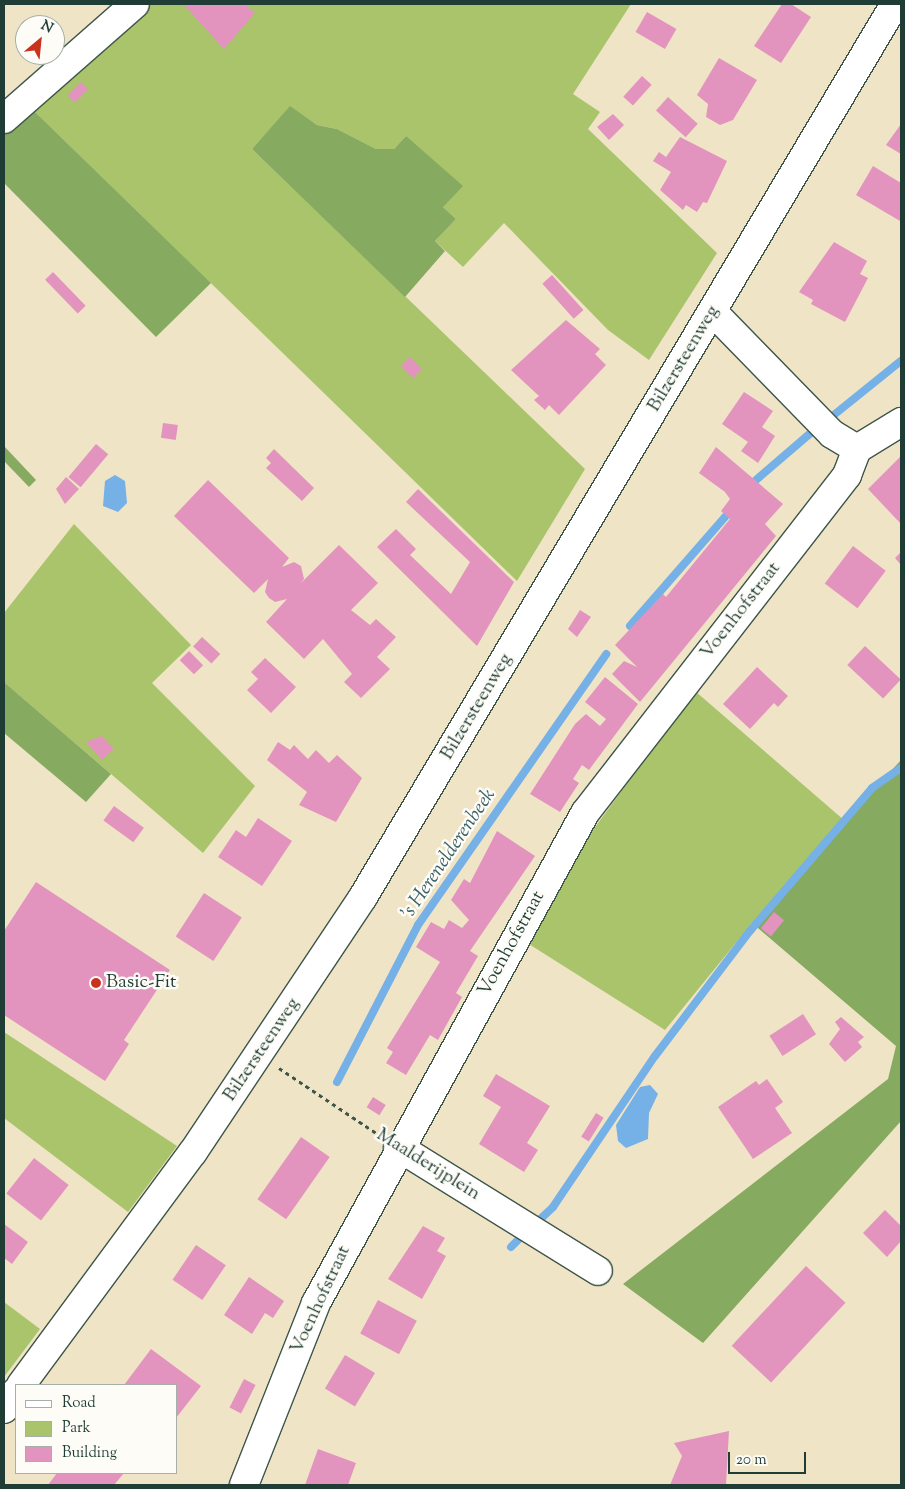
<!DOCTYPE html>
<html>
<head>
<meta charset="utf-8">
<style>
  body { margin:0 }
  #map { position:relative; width:905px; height:1489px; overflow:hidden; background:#f0e4c6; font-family:"Sorts Mill Goudy",serif }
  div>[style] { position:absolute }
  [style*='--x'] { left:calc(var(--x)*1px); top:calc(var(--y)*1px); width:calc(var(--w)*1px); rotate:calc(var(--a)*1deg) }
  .green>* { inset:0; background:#a9c46b }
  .forest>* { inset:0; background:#86aa5f }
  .water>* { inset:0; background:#75b0e6 }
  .stream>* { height:8px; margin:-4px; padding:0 4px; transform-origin:4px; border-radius:4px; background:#75b0e6 }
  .building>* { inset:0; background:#e294be; transform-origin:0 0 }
  .path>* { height:3px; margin-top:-1.5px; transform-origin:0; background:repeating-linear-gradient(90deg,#3e564a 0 4px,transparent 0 8px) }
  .roads { filter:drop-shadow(1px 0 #3e564a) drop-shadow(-1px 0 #3e564a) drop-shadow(0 1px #3e564a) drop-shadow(0 -1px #3e564a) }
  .minor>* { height:28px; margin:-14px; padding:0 14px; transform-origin:14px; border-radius:14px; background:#fff }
  .major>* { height:28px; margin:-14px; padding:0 14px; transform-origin:14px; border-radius:14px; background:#fff }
  .dots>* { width:14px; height:14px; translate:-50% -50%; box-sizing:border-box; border:2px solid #fdfcf7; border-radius:50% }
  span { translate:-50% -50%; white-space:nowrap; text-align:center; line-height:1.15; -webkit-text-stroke:5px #fdfcf7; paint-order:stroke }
  .street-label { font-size:19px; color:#1f3d34 }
  .poi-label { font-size:19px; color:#1f3d34 }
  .left { translate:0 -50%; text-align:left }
  .water-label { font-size:20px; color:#396069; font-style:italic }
  .frame { position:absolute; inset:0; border:5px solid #1f3d34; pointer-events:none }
  .legend { position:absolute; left:15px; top:1384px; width:162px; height:90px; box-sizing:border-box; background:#fdfcf7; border:1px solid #a4b0a9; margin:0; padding:6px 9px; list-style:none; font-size:15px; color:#1f3d34 }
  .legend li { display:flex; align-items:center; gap:10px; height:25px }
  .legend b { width:25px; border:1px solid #a4b0a9 }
  .north { position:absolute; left:15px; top:15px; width:50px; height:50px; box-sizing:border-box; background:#fdfcf7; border:1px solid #a4b0a9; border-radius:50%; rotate:28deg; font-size:14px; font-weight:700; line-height:20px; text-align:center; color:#1f3d34 }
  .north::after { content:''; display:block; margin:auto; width:18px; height:22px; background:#c8321e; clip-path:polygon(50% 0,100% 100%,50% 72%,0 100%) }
  .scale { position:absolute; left:728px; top:1452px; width:78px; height:22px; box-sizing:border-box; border:2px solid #1f3d34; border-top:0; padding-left:6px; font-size:15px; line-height:18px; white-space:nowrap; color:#1f3d34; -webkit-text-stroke:4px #fdfcf7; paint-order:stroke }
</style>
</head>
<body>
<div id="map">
  <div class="green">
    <div style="clip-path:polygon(151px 4px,631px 4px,573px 94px,600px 112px,588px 129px,717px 253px,649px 360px,608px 330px,504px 223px,463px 267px,435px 241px,456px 219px,443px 207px,406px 136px,394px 149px,376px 149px,337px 129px,317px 125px,290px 107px,252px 149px,585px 469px,517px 581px,30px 107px)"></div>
    <div style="clip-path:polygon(74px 524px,191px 645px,152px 683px,255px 786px,203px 853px,4px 682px,4px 613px)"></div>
    <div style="clip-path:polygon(695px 691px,845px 821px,752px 923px,665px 1030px,524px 941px,576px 853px)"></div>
    <div style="clip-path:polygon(4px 1032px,177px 1146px,128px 1212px,4px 1118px)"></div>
    <div style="clip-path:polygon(4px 1302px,40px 1329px,4px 1377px)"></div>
  </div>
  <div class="forest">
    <div style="clip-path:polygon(290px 106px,317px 125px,337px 129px,376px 149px,394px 149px,406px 136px,463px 186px,443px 207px,456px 219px,435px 241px,445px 251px,405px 297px,252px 149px)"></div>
    <div style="clip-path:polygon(30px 107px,211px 283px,156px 337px,4px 183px,4px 129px)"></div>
    <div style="clip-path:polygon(4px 446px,36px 480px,29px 487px,4px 461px)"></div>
    <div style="clip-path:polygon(4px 682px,111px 774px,86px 802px,4px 733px)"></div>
    <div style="clip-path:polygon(901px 760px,901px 1121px,703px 1343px,623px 1284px,888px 1079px,896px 1046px,752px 923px)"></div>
  </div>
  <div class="water">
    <div style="clip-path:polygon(115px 475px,125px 481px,127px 503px,118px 512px,103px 506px,105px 481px)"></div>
    <div style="clip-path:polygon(650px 1085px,658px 1094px,649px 1113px,648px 1139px,626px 1148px,618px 1141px,616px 1125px,640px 1087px)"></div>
  </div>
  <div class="stream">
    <div style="--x:835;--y:414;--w:85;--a:-38.8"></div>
    <div style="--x:756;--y:480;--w:75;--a:-40.7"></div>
    <div style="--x:630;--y:626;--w:145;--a:-48.9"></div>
    <div style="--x:337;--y:1082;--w:177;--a:-62.7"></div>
    <div style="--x:418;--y:925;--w:330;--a:-55.2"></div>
    <div style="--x:536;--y:1223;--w:23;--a:-43"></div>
    <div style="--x:553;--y:1207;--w:182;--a:-56"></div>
    <div style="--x:655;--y:1056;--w:157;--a:-52.8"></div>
    <div style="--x:750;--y:931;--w:188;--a:-49.5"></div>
    <div style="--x:872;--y:788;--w:35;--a:-35"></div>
    <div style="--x:511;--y:1247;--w:16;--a:-45"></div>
  </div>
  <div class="building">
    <div style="clip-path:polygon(183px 4px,244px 4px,255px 13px,224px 49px)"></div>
    <div style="clip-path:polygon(782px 4px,791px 4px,811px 17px,781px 63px,754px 46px)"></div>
    <div style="left:647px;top:12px;width:34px;height:23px;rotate:30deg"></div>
    <div style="clip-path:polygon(719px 58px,757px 80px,733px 120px,720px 125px,706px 117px,708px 104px,697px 95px)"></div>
    <div style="left:642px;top:76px;width:13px;height:28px;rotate:42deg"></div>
    <div style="left:81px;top:82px;width:10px;height:19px;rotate:45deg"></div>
    <div style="left:668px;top:97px;width:40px;height:18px;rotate:42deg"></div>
    <div style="clip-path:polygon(613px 114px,624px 125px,609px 140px,597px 127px)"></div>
    <div style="clip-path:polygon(901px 124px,901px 154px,886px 145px)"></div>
    <div style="clip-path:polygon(680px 137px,727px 161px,707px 203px,703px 202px,697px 212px,686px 205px,683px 210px,660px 190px,671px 172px,653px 161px,659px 152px,666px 157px)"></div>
    <div style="clip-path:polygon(873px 166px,901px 183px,900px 221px,856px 195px)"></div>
    <div style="clip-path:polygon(834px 242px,867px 261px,860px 274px,868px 278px,845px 322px,811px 304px,813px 300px,799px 292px)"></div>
    <div style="left:53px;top:272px;width:47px;height:11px;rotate:46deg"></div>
    <div style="left:552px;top:275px;width:47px;height:13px;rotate:48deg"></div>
    <div style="clip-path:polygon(566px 320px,600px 349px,595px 354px,606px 365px,559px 415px,549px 405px,545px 410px,534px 400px,539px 396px,511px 370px)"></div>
    <div style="left:410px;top:357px;width:17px;height:13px;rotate:45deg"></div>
    <div style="clip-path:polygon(744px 392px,773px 411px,762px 427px,775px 436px,758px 463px,741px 451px,748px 442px,722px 424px)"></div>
    <div style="left:163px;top:423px;width:15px;height:15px;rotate:8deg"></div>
    <div style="left:96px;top:444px;width:16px;height:43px;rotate:40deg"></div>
    <div style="clip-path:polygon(716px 447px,783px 504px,765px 524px,776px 536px,640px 702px,612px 674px,624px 661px,637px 667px,615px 645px,663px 594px,666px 597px,730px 519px,721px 511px,730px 499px,725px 492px,699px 473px)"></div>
    <div style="clip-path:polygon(274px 449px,314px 488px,302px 501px,266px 468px,271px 463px,266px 458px)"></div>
    <div style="clip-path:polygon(901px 456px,901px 524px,868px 489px)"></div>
    <div style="clip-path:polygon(66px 477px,79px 489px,65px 504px,56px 489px)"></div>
    <div style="clip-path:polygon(208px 480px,289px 558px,282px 567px,294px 562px,301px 566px,304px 579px,300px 584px,339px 545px,378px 583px,351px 610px,370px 625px,376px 619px,396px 637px,377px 657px,390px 669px,361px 698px,344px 682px,352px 674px,323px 639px,304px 659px,266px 622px,287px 599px,275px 602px,269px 598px,265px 592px,268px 579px,254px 593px,174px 516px)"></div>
    <div style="clip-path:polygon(418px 489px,514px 582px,477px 646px,377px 547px,396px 529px,416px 549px,410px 555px,451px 594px,470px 562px,406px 502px)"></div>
    <div style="left:853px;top:546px;width:41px;height:47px;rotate:37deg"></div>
    <div style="clip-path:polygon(901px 552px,901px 565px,895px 558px)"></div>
    <div style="clip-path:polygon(580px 610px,591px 617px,577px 637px,568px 629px)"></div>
    <div style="left:202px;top:637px;width:25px;height:13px;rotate:43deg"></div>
    <div style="left:865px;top:646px;width:49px;height:26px;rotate:43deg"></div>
    <div style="left:189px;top:651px;width:20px;height:13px;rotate:45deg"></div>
    <div style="clip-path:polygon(265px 658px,296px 687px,271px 713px,247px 690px,258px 679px,251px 672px)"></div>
    <div style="clip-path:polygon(757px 667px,788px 696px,778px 707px,774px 703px,750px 729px,723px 704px)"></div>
    <div style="clip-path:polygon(605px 677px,638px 704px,589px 770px,582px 765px,573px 779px,579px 783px,560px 812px,530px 794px,575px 724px,586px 714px,600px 726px,606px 719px,585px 702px)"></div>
    <div style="clip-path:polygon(102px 736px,114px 749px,102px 760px,86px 742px)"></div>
    <div style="clip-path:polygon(278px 742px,290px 750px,294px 745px,308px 759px,316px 750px,329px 763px,337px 755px,362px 778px,336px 822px,299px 805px,307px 792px,267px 760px)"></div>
    <div style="left:114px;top:806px;width:37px;height:18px;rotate:36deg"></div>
    <div style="clip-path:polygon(258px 818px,292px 841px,262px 886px,218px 857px,236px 830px,246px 837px)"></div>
    <div style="clip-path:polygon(497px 831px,535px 856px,470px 951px,478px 956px,456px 993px,462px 997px,438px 1040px,430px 1035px,406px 1075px,386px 1063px,393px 1052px,387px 1048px,440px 962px,416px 947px,431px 922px,444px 929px,449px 920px,462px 928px,469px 920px,451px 900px,464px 879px,470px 883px)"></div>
    <div style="clip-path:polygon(36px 882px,170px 970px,124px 1040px,129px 1044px,105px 1081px,4px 1015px,4px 931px)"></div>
    <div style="left:204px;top:893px;width:45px;height:52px;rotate:33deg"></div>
    <div style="left:774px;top:912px;width:13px;height:21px;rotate:39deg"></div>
    <div style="left:803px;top:1014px;width:24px;height:40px;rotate:57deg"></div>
    <div style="clip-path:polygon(841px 1017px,864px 1037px,858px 1042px,862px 1047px,845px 1062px,829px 1044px,840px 1029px,835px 1022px)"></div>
    <div style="clip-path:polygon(496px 1074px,550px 1106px,527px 1143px,538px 1150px,524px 1172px,479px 1144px,501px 1107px,483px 1096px)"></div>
    <div style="clip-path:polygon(767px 1079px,783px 1102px,775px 1108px,792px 1133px,753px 1159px,718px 1107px,756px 1081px,759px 1085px)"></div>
    <div style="left:373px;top:1097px;width:15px;height:12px;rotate:32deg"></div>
    <div style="left:596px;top:1113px;width:9px;height:28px;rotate:32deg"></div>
    <div style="left:301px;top:1137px;width:35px;height:76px;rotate:35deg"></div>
    <div style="left:34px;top:1158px;width:44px;height:45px;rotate:38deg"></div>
    <div style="clip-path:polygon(885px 1210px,901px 1226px,901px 1241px,887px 1257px,863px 1233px)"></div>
    <div style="clip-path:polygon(4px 1224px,28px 1242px,12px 1264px,4px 1258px)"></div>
    <div style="clip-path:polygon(423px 1226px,445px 1238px,437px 1251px,446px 1256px,422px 1299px,388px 1279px)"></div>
    <div style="left:196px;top:1245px;width:36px;height:42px;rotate:34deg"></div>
    <div style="left:806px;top:1266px;width:54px;height:109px;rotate:43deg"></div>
    <div style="clip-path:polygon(249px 1277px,284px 1301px,273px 1318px,265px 1313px,252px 1334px,224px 1315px)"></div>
    <div style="left:378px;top:1300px;width:44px;height:38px;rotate:28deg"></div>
    <div style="clip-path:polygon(151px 1349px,201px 1386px,176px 1418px,176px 1385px,124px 1385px)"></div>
    <div style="left:345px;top:1355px;width:35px;height:39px;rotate:31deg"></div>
    <div style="left:244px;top:1379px;width:13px;height:32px;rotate:27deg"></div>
    <div style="clip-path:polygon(729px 1431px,726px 1485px,670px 1485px,682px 1456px,674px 1443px)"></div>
    <div style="clip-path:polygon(318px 1449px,356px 1463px,348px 1485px,305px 1485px)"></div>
    <div style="clip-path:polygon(57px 1473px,124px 1473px,114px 1485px,48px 1485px)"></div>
  </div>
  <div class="path">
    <div style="--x:279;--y:1068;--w:117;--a:33.8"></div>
  </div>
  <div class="roads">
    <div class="minor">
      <div style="--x:4;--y:119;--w:174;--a:-41.3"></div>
      <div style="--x:713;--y:312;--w:170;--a:45.7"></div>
      <div style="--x:832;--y:434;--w:29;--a:31"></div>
      <div style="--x:857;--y:449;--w:52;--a:-31.5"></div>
      <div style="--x:398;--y:1147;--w:235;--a:31.8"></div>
      <div style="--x:244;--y:1485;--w:196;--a:-68.4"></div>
      <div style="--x:316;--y:1303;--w:559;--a:-61.23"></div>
      <div style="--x:585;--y:813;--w:428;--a:-52.2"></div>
      <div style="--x:847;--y:475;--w:28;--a:-69"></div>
    </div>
    <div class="major">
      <div style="--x:21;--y:1385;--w:290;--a:-53.6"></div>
      <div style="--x:193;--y:1152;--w:306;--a:-56.3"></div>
      <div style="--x:363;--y:897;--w:1039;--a:-59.22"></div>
      <div style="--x:4;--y:1409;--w:21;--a:-55"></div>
    </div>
  </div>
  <div class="dots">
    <div style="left:96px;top:983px;background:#c8321e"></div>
  </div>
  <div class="street-label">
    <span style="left:684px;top:359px;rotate:-59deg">Bilzersteenweg</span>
    <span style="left:741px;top:611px;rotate:-52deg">Voenhofstraat</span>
    <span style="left:477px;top:707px;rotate:-59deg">Bilzersteenweg</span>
    <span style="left:512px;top:944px;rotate:-61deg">Voenhofstraat</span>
    <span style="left:262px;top:1050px;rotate:-56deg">Bilzersteenweg</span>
    <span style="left:428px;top:1165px;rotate:32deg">Maalderijplein</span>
    <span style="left:321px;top:1300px;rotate:-65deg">Voenhofstraat</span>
  </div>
  <div class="poi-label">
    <span class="left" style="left:106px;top:983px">Basic-Fit</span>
  </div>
  <div class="water-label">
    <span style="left:449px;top:854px;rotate:-56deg">'s Herenelderenbeek</span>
  </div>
  <div class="frame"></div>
  <ul class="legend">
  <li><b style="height:6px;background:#fff"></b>Road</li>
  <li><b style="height:14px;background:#a9c46b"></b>Park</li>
  <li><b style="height:14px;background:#e294be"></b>Building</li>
  </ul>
  <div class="north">N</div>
  <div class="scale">20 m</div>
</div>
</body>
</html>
